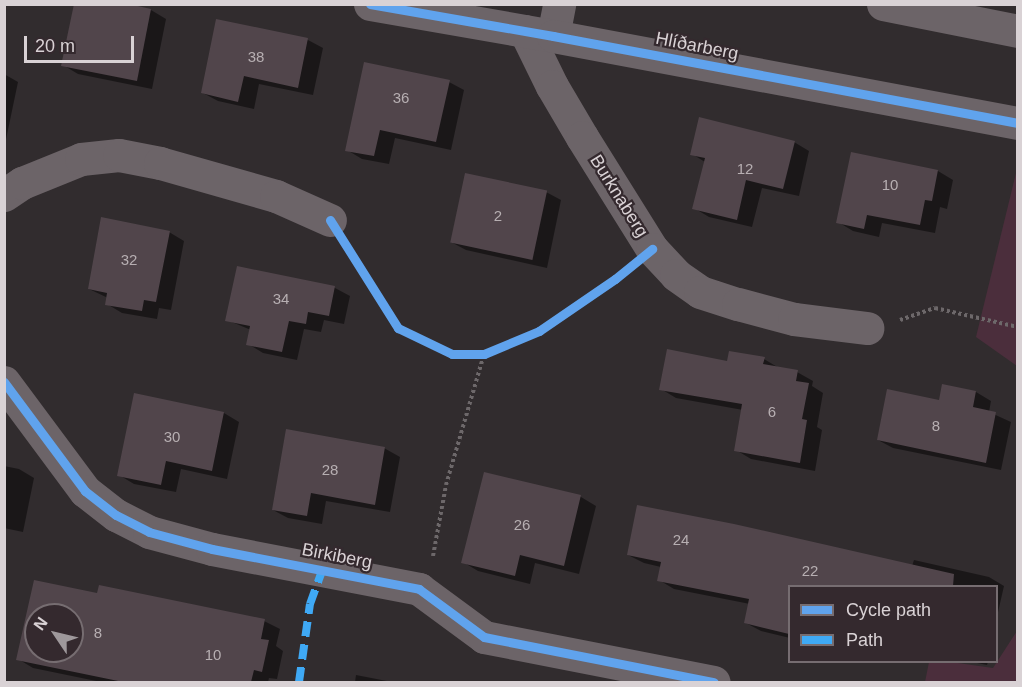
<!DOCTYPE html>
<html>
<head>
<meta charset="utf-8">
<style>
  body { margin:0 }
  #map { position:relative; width:1022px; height:687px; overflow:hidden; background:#312c2e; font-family:Helvetica,sans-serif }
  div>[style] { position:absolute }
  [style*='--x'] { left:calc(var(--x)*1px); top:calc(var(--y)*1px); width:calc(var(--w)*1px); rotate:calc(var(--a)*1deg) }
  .green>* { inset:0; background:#4b2e3c }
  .shadow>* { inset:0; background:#0007 }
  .building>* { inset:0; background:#51454b; transform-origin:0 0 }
  .path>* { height:4px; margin-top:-2px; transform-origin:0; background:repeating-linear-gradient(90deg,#6d686a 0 3px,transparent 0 6px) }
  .minor>* { height:33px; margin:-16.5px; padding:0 16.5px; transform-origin:16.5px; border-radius:16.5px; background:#6c6468 }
  .tertiary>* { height:33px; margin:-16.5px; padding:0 16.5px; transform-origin:16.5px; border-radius:16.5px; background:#6c6468 }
  .quiet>* { height:8px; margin-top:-4px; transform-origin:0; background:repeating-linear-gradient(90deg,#3fa9f5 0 15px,transparent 0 23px) }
  .cycleway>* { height:9px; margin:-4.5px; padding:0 4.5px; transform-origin:4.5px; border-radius:4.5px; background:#60a3ed }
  span { translate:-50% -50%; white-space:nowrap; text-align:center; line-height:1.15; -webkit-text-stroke:4.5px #34292e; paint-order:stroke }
  .number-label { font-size:15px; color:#b7afb2 }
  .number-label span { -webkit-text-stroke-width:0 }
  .street-label { font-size:18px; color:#d9d2d5 }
  .frame { position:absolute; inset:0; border:6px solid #d9d2d5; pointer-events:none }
  .legend { position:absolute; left:788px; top:585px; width:210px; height:78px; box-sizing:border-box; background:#34292e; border:2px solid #766d71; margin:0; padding:8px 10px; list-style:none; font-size:18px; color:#d9d2d5 }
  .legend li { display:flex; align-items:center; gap:12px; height:30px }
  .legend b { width:30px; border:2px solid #766d71 }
  .north { position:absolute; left:24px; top:603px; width:60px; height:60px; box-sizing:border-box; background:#34292e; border:2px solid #766d71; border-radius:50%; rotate:305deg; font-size:16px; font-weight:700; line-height:24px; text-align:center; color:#d9d2d5 }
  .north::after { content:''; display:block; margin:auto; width:21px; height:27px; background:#9e989b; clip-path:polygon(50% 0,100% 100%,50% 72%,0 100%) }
  .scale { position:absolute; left:24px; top:36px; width:110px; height:27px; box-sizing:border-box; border:3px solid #d9d2d5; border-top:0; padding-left:8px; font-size:18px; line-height:21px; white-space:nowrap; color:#d9d2d5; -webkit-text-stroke:4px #34292e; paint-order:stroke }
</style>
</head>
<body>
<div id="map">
  <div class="green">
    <div style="clip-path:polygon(1017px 169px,1017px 366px,976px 337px)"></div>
    <div style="clip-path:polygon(1017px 631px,1017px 682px,925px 682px,929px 662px,951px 662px,993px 668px)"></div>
  </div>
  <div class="shadow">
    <div style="clip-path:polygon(151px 10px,166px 19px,152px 89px,78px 74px,63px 65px)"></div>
    <div style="clip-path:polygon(308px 40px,323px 48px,313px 95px,259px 84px,254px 109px,218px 101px,203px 93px)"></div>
    <div style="clip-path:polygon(4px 74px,18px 82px,4px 149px)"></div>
    <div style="clip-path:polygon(449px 82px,464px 90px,451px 150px,395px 138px,389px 164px,362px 159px,347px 150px)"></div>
    <div style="clip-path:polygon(794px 142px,809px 151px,799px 196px,762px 188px,752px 227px,709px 217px,694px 208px,705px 162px,692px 154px)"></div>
    <div style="clip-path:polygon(852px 154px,938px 171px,953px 180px,947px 209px,940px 207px,935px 233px,882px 223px,879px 237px,853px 231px,838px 222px)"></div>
    <div style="clip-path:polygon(546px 192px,561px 200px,547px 268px,466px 250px,451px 242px)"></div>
    <div style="clip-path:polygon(169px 232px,184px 241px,171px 310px,159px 308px,157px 319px,122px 313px,107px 304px,108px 298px,89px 289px)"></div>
    <div style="clip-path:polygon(238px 268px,335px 288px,350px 296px,344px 324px,324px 320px,321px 332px,304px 329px,297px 360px,263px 353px,248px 344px,251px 330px,227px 320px)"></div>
    <div style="clip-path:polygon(764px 359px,779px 368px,797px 372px,813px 381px,812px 386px,823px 393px,817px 427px,822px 430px,815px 471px,751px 459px,736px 450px,743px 410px,676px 398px,661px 389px,728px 363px)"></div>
    <div style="clip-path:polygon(943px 386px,976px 392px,991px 401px,989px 412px,1011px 422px,1001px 470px,893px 448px,878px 440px,940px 402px)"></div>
    <div style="clip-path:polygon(224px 413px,239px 422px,227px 479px,181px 469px,176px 492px,134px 484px,119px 475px)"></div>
    <div style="clip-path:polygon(384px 448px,400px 457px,390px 512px,326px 501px,322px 524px,288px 518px,273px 510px)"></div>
    <div style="clip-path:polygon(4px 466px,19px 469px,34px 478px,23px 532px,4px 528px)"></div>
    <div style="clip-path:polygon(485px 473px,581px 497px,596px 506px,579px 574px,535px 563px,530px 584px,478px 571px,463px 562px)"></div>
    <div style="clip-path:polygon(628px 555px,912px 566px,914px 560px,989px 577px,1004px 586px,996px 621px,996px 586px,790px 586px,790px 638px,761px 631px,746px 623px,750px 604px,674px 589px,659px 580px,661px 567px,644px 563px)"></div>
    <div style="clip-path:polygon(evenodd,35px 582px,98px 595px,264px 621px,280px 629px,276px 646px,283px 651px,277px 679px,269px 678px,268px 682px,101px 682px,33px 668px,18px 659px,35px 582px,36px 615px,72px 615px,72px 651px,36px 651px,36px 615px)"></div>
    <div style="clip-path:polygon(972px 662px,988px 662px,987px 665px)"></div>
    <div style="clip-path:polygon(356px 675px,392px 682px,355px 682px)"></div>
  </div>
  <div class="building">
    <div style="clip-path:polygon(74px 4px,129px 4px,151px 9px,137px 81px,61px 66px)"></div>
    <div style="clip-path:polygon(216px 19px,308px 38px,298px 88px,244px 76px,238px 102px,201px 93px)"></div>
    <div style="clip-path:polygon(364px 62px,450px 80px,436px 142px,380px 130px,374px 156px,345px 151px)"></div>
    <div style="clip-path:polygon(699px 117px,795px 141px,783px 189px,746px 180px,737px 220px,692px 209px,705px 158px,690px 155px)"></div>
    <div style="clip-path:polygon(851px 152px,938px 170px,932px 201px,925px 200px,920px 225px,867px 215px,864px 229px,836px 223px)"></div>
    <div style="left:465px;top:173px;width:84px;height:71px;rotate:12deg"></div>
    <div style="clip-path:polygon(101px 217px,170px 231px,156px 302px,144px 300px,142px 311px,105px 305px,107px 293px,88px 289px)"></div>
    <div style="clip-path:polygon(237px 266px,335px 286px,329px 316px,308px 312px,306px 324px,289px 321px,282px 352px,246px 345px,250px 326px,225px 321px)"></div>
    <div style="clip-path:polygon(667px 349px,727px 361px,729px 351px,765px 357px,763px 364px,798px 370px,796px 381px,809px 383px,802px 419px,807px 420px,800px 463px,734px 451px,742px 404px,659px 390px)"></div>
    <div style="clip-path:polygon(942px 384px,976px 391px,973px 407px,996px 412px,986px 463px,877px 440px,887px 389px,939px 400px)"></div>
    <div style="clip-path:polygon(134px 393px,224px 412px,212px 471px,166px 461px,161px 485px,117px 476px)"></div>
    <div style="clip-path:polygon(286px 429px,385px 447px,375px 505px,311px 493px,307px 516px,272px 510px)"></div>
    <div style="clip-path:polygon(484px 472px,581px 495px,564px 566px,520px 555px,515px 576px,461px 563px)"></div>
    <div style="clip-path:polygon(637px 505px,734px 524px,954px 574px,953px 586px,789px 586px,789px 634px,744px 623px,749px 599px,657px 581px,661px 562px,627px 555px)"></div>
    <div style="clip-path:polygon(evenodd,34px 580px,97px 593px,99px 585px,265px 619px,261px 639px,269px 640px,262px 672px,254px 670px,251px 682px,123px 682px,16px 660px,34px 580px,36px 615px,72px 615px,72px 651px,36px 651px,36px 615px)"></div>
  </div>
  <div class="path">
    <div style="--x:900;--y:320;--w:37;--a:-19"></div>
    <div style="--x:935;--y:308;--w:85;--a:12.9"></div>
    <div style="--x:433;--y:556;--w:72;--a:-79.6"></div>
    <div style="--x:446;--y:485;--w:136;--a:-73.8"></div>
  </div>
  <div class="minor">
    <div style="--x:883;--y:4;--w:138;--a:11.3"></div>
    <div style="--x:525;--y:31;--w:61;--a:63.9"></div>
    <div style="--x:552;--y:86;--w:59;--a:59.5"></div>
    <div style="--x:582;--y:137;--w:132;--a:58"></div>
    <div style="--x:652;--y:249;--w:35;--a:47"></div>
    <div style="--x:676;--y:275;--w:29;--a:35"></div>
    <div style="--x:700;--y:292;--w:40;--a:18"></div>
    <div style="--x:738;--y:304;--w:58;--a:15"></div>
    <div style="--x:794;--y:319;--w:74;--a:7"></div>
    <div style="--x:553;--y:36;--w:33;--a:-79"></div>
    <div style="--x:4;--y:195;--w:22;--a:-34"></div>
    <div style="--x:22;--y:183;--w:64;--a:-22.1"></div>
    <div style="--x:81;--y:159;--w:38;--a:-6"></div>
    <div style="--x:119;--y:155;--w:42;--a:11"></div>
    <div style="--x:160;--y:163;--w:121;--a:15.9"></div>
    <div style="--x:276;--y:196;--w:59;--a:24"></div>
    <div style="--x:4;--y:382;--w:136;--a:53.4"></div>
    <div style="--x:85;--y:491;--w:39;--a:38"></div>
    <div style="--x:116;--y:515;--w:37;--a:27"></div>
    <div style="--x:149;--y:532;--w:65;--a:15.1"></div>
    <div style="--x:212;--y:549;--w:211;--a:10.9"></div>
    <div style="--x:419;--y:589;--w:81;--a:36.4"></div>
    <div style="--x:484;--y:637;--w:234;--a:11.1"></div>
  </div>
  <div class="tertiary">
    <div style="--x:370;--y:4;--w:186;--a:9.9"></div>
    <div style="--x:553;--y:36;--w:473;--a:10.6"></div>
  </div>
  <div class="quiet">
    <div style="--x:299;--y:682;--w:79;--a:-82"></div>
    <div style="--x:310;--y:604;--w:37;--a:-70"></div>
  </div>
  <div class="cycleway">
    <div style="--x:370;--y:4;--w:186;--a:9.9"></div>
    <div style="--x:553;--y:36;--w:473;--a:10.6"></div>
    <div style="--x:330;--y:220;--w:128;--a:57.8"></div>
    <div style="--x:398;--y:328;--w:60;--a:25.7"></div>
    <div style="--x:452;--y:354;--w:32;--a:0"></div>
    <div style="--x:484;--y:354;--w:60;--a:-22.7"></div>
    <div style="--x:539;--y:331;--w:92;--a:-34.4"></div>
    <div style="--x:615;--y:279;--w:48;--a:-39"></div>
    <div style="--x:4;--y:382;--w:136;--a:53.4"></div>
    <div style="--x:85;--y:491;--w:39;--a:38"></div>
    <div style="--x:116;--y:515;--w:37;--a:27"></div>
    <div style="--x:149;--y:532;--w:65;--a:15.1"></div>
    <div style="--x:212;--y:549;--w:211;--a:10.9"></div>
    <div style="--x:419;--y:589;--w:81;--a:36.4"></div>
    <div style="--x:484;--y:637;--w:234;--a:11.1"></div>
  </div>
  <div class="number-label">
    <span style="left:256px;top:57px">38</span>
    <span style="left:401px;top:98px">36</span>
    <span style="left:745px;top:169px">12</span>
    <span style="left:890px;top:185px">10</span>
    <span style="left:498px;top:216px">2</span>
    <span style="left:129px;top:260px">32</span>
    <span style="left:281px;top:299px">34</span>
    <span style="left:772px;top:412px">6</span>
    <span style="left:936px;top:426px">8</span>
    <span style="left:172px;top:437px">30</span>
    <span style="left:330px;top:470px">28</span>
    <span style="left:522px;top:525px">26</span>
    <span style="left:681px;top:540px">24</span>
    <span style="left:810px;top:571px">22</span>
    <span style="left:98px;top:633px">8</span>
    <span style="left:213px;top:655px">10</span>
  </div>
  <div class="street-label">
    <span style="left:697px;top:46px;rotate:11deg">Hlíðarberg</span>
    <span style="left:619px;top:196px;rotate:58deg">Burknaberg</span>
    <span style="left:337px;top:556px;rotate:11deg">Birkiberg</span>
  </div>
  <div class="frame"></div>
  <ul class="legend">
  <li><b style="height:8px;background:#60a3ed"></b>Cycle path</li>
  <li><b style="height:8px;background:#3fa9f5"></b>Path</li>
  </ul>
  <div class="north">N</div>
  <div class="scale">20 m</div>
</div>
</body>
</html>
